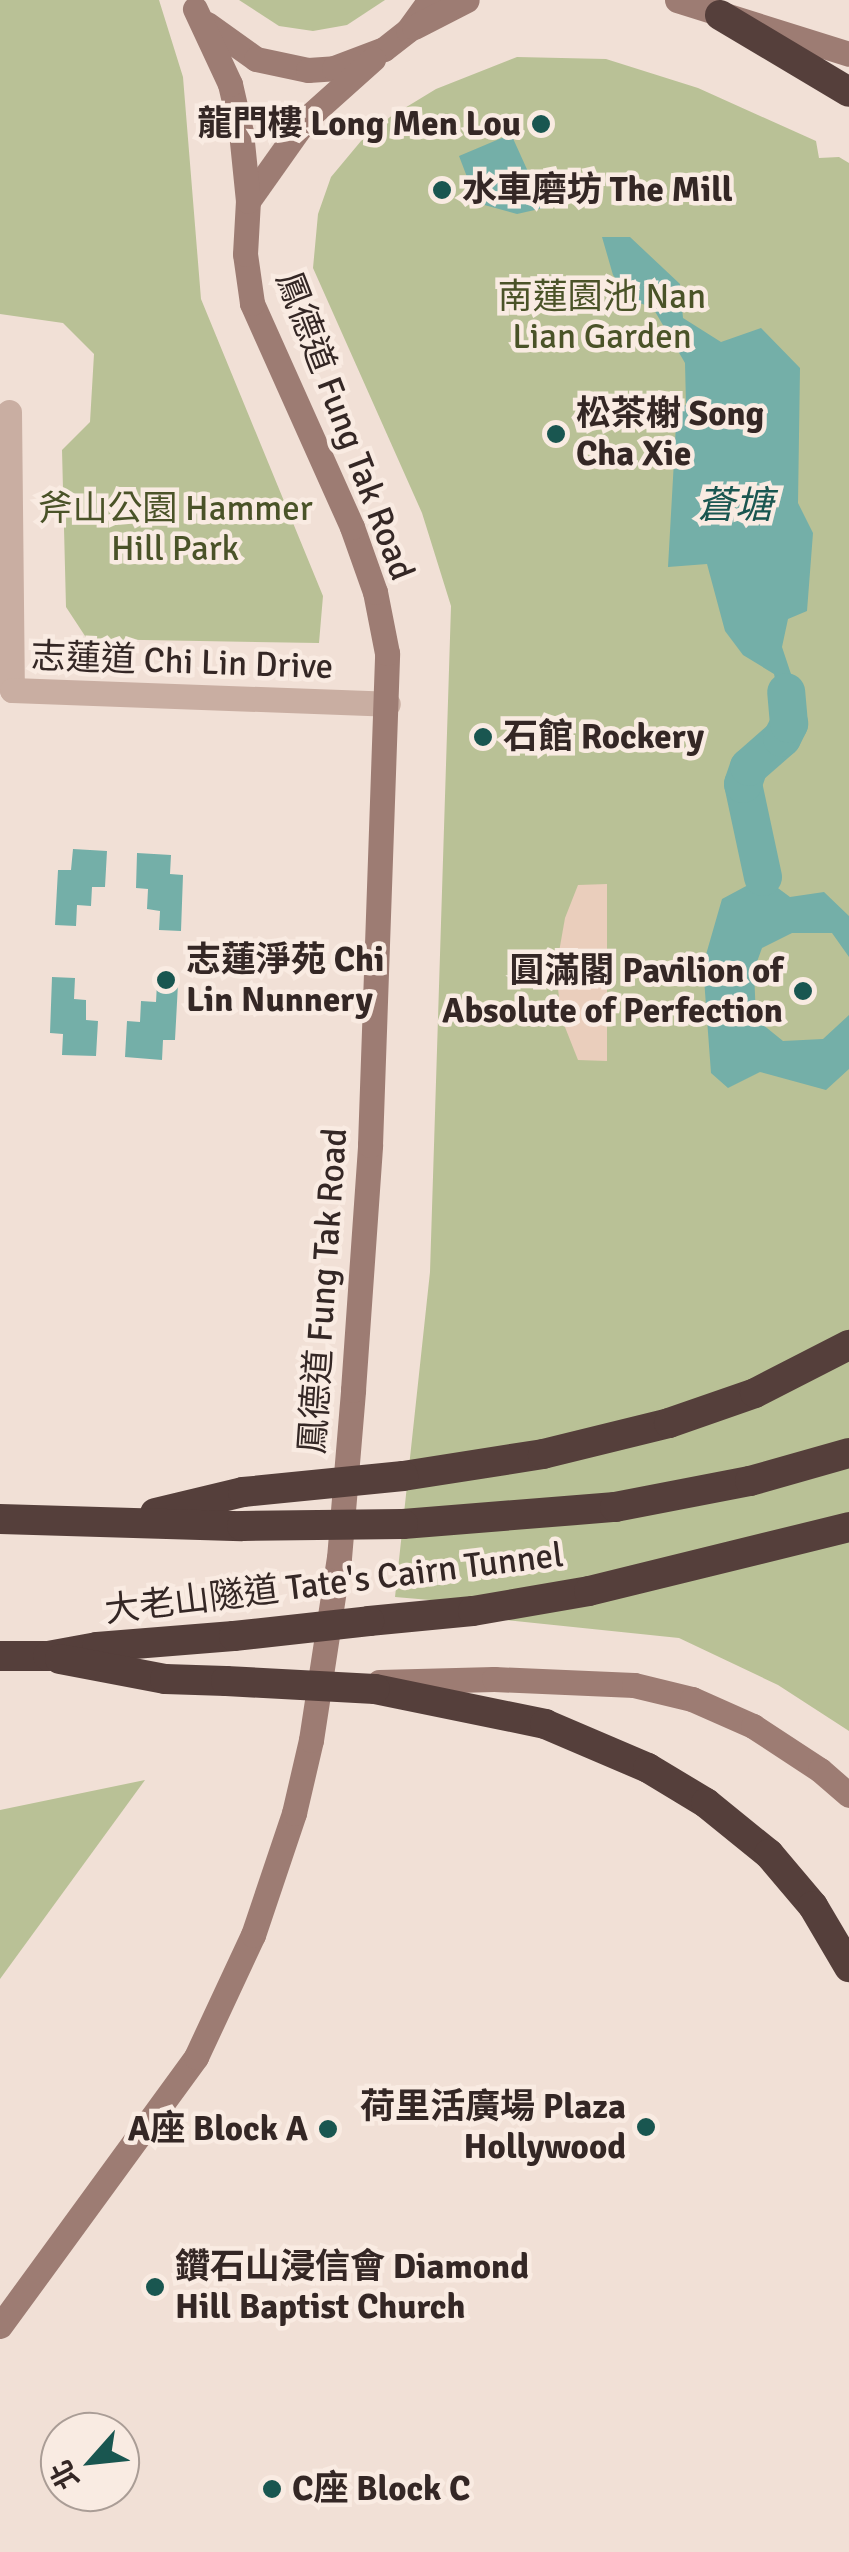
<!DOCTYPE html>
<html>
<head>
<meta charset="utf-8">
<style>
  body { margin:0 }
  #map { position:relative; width:849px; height:2552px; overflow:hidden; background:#f1e0d6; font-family:Signika,"Noto Sans TC",sans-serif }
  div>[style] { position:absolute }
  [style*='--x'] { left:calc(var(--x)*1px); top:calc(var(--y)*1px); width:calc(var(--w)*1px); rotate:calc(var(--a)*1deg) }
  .green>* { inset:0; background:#b9c196 }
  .plaza>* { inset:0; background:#eacebc }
  .water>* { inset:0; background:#74afa8 }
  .canal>* { height:38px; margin:-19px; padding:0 19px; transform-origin:19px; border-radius:19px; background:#74afa8 }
  .street>* { height:25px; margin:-12.5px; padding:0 12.5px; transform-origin:12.5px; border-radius:12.5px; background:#c9aea2 }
  .secondary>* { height:25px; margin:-12.5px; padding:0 12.5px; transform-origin:12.5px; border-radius:12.5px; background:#9d7c73 }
  .highway>* { height:30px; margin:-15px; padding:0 15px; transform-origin:15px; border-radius:15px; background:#553f3b }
  .highway-bridge>* { height:30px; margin:-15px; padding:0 15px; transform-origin:15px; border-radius:15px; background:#553f3b }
  .dots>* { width:28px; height:28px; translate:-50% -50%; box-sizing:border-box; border:5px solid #f9ebe2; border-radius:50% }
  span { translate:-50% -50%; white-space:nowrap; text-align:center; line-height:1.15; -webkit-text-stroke:9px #f9ebe2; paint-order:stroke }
  .poi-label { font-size:35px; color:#342725; font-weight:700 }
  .right { translate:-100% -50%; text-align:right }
  .left { translate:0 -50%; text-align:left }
  .park-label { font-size:35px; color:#4a5328 }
  .street-label { font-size:35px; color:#342725 }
  .water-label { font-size:38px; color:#195650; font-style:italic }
  .north { position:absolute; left:40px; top:2412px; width:100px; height:100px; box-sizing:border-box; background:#f9ebe2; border:2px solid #aa9d96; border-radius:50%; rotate:243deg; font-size:28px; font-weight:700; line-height:40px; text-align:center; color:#342725 }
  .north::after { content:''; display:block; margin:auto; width:35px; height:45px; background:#195650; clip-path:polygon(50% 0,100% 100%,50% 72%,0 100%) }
</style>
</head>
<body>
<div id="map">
  <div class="green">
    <div style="clip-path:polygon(0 0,159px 0,183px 77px,201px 299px,323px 596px,319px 643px,87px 639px,66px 607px,62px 450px,90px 422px,94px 354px,63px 323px,0 314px)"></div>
    <div style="clip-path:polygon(239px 0,385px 0,347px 25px,313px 31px,279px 26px)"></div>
    <div style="clip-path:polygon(517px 57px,606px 59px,698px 88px,816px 141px,819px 158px,839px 157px,849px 163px,849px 1731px,778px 1685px,679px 1638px,429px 1612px,430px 1600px,395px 1597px,430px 1272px,451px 606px,422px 513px,313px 268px,318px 214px,331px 177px,361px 141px,390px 117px,436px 89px)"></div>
    <div style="clip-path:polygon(145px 1780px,0 1979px,0 1810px)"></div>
  </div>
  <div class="plaza">
    <div style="clip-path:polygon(607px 884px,607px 1061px,578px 1060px,561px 1017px,556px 969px,565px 918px,578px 885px)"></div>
  </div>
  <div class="water">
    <div style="clip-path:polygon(511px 134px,530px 176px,593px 187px,588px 198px,517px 214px,477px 203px,459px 156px)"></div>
    <div style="clip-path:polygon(602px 237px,630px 237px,680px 284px,683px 318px,721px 342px,761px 328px,800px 368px,798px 503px,813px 533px,807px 611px,788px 619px,782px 647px,797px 692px,778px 692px,774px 674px,743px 655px,725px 631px,707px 564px,668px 567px,677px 407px,686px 405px,685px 363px,653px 308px,632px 300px,613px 275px)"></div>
    <div style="clip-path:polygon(73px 849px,107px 851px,105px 887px,92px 887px,91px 906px,77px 905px,76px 926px,55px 925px,58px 870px,71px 870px)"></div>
    <div style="clip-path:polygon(137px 853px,171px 855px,170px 874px,183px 875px,181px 931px,159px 930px,160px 911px,147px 909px,148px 889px,136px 888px)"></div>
    <div style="clip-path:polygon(763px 877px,790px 897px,824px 892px,849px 916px,849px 957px,832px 933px,792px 933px,762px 948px,754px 970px,756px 1019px,783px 1041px,823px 1039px,849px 1015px,849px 1069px,826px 1090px,760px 1072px,728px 1088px,711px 1073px,703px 965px,722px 899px)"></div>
    <div style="clip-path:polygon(52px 977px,75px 978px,74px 999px,86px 1000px,86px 1020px,98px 1021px,96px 1056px,62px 1055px,63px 1034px,50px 1033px)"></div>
    <div style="clip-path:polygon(157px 983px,178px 984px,175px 1040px,163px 1040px,162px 1060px,125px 1057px,127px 1021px,140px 1022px,141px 1001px,156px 1002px)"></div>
  </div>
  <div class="canal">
    <div style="--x:763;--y:877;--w:95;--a:-102.1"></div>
    <div style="--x:743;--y:784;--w:18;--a:-71"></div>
    <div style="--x:749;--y:767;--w:44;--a:-41.3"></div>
    <div style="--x:782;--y:738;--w:16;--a:-63"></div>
    <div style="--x:789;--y:724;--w:32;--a:-95"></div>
  </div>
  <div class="street">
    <div style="--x:9;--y:412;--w:278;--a:89.4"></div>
    <div style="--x:12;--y:690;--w:376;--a:2.1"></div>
  </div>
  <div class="secondary">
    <div style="--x:677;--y:0;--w:180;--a:17.4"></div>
    <div style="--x:207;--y:24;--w:60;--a:35.5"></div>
    <div style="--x:256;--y:59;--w:53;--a:11.9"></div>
    <div style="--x:308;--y:70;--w:26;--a:-4"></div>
    <div style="--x:334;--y:68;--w:53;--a:-20.8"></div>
    <div style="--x:384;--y:49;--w:31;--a:-38"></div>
    <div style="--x:408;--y:30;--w:37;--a:-54"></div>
    <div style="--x:414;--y:27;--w:59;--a:-27"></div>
    <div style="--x:248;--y:201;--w:100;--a:-54.7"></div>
    <div style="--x:306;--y:119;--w:90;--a:-41.8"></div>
    <div style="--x:379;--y:1682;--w:115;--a:-1.5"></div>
    <div style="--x:494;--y:1679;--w:140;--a:2.5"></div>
    <div style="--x:634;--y:1685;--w:60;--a:13.6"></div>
    <div style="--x:692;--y:1699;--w:67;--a:23.9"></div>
    <div style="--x:753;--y:1726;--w:80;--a:33.3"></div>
    <div style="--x:820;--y:1770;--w:38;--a:41"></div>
    <div style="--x:0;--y:2326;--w:333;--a:-53.9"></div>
    <div style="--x:196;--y:2057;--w:135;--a:-65"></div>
    <div style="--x:253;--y:1935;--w:129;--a:-71.4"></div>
    <div style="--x:294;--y:1813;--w:75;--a:-76.9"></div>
    <div style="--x:311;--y:1740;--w:184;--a:-81.3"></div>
    <div style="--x:339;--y:1558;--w:169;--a:-85.2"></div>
    <div style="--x:353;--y:1390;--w:246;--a:-86"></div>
    <div style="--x:370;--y:1145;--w:492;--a:-88"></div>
    <div style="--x:387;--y:653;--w:62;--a:-101.1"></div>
    <div style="--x:375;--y:592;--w:69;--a:-109.5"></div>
    <div style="--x:352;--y:527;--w:245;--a:-114.1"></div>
    <div style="--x:252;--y:303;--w:49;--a:-98.1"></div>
    <div style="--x:245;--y:254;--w:53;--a:-86.8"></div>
    <div style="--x:248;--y:201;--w:69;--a:-95.8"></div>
    <div style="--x:241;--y:132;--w:49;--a:-102.9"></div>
    <div style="--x:230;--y:84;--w:83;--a:-115"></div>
  </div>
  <div class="highway">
    <div style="--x:720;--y:15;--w:150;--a:30.8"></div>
    <div style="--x:403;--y:1476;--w:142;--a:-8.9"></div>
    <div style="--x:543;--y:1454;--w:130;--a:-13.8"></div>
    <div style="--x:669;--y:1423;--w:91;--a:-19.2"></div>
    <div style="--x:755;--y:1393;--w:106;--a:-27.1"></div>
    <div style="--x:155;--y:1513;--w:90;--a:-13.4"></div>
    <div style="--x:0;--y:1519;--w:242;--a:1.7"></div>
    <div style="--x:403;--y:1524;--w:213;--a:-4.6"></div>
    <div style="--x:615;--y:1507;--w:137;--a:-10.9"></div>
    <div style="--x:750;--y:1481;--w:103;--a:-15.8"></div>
    <div style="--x:369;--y:1621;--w:104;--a:-5.5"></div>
    <div style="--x:473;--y:1611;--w:118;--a:-9.8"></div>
    <div style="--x:589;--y:1591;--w:268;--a:-13.8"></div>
    <div style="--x:0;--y:1656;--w:48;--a:0"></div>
    <div style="--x:48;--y:1656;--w:50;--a:-10.4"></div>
    <div style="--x:97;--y:1647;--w:137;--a:-4.6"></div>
    <div style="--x:60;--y:1659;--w:107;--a:10.8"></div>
    <div style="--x:165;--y:1679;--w:61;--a:1.9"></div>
    <div style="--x:375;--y:1689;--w:174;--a:11.6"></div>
    <div style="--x:545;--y:1724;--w:112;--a:23.1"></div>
    <div style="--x:648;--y:1768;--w:68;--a:31.1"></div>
    <div style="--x:706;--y:1803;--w:81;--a:39"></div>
    <div style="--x:769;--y:1854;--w:68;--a:49.8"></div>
    <div style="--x:813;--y:1906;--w:71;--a:59.5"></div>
  </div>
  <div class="highway-bridge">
    <div style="--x:243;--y:1492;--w:161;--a:-5.7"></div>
    <div style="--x:242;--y:1526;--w:161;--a:-0.7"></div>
    <div style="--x:234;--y:1636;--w:136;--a:-6.3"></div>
    <div style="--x:226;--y:1681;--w:149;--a:3.1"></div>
  </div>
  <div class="dots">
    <div style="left:541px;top:124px;background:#195650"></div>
    <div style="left:442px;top:190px;background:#195650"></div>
    <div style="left:556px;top:434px;background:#195650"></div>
    <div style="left:483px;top:737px;background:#195650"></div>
    <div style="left:166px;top:980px;background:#195650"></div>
    <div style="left:803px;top:991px;background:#195650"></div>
    <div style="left:646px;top:2127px;background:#195650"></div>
    <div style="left:328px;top:2129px;background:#195650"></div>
    <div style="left:155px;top:2287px;background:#195650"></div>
    <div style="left:272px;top:2489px;background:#195650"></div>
  </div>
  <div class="poi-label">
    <span class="right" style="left:521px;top:124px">龍門樓 Long Men Lou</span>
    <span class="left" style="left:462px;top:190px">水車磨坊 The Mill</span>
    <span class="left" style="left:576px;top:434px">松茶榭 Song<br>Cha Xie</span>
    <span class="left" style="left:503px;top:737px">石館 Rockery</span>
    <span class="left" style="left:186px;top:980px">志蓮淨苑 Chi<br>Lin Nunnery</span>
    <span class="right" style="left:783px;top:991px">圓滿閣 Pavilion of<br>Absolute of Perfection</span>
    <span class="right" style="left:626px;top:2127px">荷里活廣場 Plaza<br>Hollywood</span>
    <span class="right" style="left:308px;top:2129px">A座 Block A</span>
    <span class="left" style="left:175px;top:2287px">鑽石山浸信會 Diamond<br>Hill Baptist Church</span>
    <span class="left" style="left:292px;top:2489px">C座 Block C</span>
  </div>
  <div class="park-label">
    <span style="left:602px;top:317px">南蓮園池 Nan<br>Lian Garden</span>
    <span style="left:175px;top:529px">斧山公園 Hammer<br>Hill Park</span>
  </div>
  <div class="street-label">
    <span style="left:345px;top:426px;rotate:69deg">鳳德道 Fung Tak Road</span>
    <span style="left:182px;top:662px;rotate:2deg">志蓮道 Chi Lin Drive</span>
    <span style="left:324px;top:1291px;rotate:-86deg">鳳德道 Fung Tak Road</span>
    <span style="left:334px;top:1583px;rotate:-7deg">大老山隧道 Tate's Cairn Tunnel</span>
  </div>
  <div class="water-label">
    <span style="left:735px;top:506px">蒼塘</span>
  </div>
  <div class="north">北</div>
</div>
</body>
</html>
